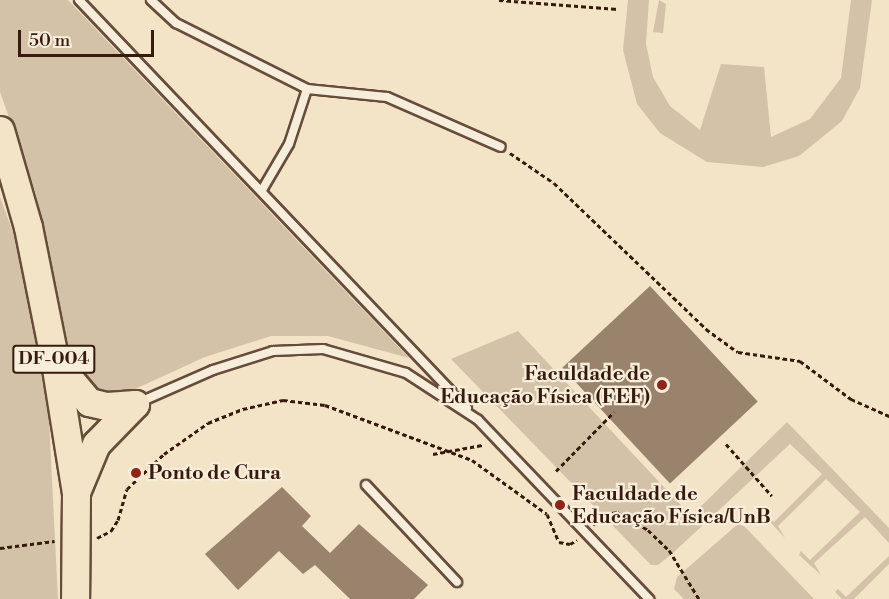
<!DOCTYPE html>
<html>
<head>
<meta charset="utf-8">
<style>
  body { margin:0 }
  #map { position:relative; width:889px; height:599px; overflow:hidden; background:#f3e4c7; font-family:"Libre Bodoni",serif }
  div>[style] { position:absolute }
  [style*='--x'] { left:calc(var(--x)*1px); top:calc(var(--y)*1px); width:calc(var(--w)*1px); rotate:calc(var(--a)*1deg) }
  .green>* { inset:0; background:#d3c2a7 }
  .building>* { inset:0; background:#99836d; transform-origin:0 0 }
  .path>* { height:3px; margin-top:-1.5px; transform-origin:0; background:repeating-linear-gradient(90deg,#381a0c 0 4.5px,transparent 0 7.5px) }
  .roads { filter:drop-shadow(2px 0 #674c3b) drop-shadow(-2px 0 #674c3b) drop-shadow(0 2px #674c3b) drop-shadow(0 -2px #674c3b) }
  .lane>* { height:8px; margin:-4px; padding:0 4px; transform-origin:4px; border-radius:4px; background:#f7eddb }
  .highway>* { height:27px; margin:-13.5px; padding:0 13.5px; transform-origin:13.5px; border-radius:13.5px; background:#f3e4c7 }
  .dots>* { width:16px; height:16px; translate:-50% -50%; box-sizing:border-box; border:3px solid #f7eddb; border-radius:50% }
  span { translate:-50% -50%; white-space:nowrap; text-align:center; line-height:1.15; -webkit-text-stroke:4.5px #f7eddb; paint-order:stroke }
  .shield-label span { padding:2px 4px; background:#f7eddb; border:2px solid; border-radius:4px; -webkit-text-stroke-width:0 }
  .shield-label { font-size:18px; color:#381a0c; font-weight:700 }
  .poi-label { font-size:20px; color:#381a0c; font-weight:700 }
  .right { translate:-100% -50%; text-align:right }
  .left { translate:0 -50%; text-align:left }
  .scale { position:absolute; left:18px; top:30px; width:136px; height:27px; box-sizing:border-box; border:3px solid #381a0c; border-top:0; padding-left:8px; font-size:18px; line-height:21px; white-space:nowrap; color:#381a0c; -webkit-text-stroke:4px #f7eddb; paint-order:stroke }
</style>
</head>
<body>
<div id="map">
  <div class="green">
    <div style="clip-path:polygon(0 0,68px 0,409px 358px,328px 336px,271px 336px,205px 357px,122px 395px,97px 393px,71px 367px,36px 194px,0 92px)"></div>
    <div style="clip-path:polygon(628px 0,649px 0,646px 44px,653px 77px,670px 106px,700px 130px,721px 64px,764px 67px,771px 137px,810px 119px,841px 78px,851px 0,872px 0,860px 88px,842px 121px,799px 156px,763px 167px,707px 162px,660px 133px,637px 104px,623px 50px)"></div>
    <div style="clip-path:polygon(659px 0,666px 4px,663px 33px,653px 32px)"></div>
    <div style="clip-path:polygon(0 197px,19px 249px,49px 420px,58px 599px,0 599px)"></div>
    <div style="clip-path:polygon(518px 331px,691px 516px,787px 422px,889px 528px,889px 543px,865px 517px,814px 563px,821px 575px,799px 555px,801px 551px,810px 560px,860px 512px,826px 479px,778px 526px,785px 538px,763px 514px,774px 522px,822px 474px,790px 444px,673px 553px,658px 565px,651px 565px,451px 359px)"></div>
    <div style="clip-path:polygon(738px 524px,744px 526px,814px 599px,684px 599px,674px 589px,677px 577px)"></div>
    <div style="clip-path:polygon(889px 556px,889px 564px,854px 599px,842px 599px,835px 592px,838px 589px,846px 597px)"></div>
  </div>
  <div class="building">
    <div style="left:650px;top:286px;width:158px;height:120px;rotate:47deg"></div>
    <div style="clip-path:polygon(282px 487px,311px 516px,302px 526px,330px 553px,359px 524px,428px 585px,414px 599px,350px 599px,315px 565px,303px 574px,279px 551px,238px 590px,205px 554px)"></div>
  </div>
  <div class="path">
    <div style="--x:499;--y:0;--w:119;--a:4.3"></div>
    <div style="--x:510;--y:153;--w:53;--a:34.3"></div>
    <div style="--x:554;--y:183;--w:211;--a:43.8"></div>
    <div style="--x:706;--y:329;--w:39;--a:36"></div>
    <div style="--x:738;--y:352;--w:63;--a:8.3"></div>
    <div style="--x:800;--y:361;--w:64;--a:36.7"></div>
    <div style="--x:851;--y:399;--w:42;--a:24.1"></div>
    <div style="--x:726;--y:444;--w:69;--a:48.5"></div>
    <div style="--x:433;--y:454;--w:50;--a:-10.4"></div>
    <div style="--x:556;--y:471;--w:83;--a:-45.5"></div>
    <div style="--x:593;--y:525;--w:16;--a:-43"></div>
    <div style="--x:605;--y:514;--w:12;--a:-9"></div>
    <div style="--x:617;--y:512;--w:36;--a:30"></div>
    <div style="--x:648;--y:530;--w:29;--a:44"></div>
    <div style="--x:669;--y:550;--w:57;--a:58.5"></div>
    <div style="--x:97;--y:538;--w:16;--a:-27"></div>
    <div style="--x:111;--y:531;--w:13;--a:-58"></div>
    <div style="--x:118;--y:520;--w:32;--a:-74"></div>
    <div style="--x:127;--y:489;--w:51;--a:-43.4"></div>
    <div style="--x:164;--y:454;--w:54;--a:-35.2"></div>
    <div style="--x:208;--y:423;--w:38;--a:-22"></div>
    <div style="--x:243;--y:409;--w:41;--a:-12.7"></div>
    <div style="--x:283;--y:400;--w:42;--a:6.8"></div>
    <div style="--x:325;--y:405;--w:157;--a:20.5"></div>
    <div style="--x:472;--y:460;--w:92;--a:35.8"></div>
    <div style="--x:547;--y:514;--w:30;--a:67"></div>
    <div style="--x:559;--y:542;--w:11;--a:10"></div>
    <div style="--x:570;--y:544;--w:8;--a:-30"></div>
    <div style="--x:0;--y:548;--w:55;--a:-7.3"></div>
  </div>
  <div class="roads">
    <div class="lane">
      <div style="--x:79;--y:0;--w:563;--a:46.44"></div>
      <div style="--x:151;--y:0;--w:34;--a:43"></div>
      <div style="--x:176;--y:23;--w:147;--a:26.7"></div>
      <div style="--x:307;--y:89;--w:58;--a:108.1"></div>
      <div style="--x:289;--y:144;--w:53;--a:120.4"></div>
      <div style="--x:307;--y:89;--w:80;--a:5.7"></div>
      <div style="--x:387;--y:97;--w:124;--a:23.7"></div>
      <div style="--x:140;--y:402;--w:80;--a:-23.7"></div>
      <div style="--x:213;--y:370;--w:63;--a:-17.6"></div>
      <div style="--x:273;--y:351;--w:50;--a:-2.3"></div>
      <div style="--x:323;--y:349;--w:86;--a:16.1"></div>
      <div style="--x:406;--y:373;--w:86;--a:33.1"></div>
      <div style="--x:478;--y:420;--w:248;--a:46.3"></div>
      <div style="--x:366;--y:485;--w:133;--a:46.8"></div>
    </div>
    <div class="highway">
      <div style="--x:0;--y:130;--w:101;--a:73.9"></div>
      <div style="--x:28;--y:227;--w:138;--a:78.7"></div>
      <div style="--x:55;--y:362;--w:133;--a:80.9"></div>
      <div style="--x:76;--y:493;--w:106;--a:90.5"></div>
      <div style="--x:56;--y:363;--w:51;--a:49.8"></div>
      <div style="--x:89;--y:402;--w:18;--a:13"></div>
      <div style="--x:107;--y:406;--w:28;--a:-4"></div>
      <div style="--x:76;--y:492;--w:52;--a:-67.4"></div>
      <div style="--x:96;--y:444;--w:56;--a:-45.7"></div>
    </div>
  </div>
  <div class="dots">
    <div style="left:662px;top:385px;background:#8f2418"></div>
    <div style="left:136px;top:473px;background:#8f2418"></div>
    <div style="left:560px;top:505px;background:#8f2418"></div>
  </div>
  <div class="shield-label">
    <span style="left:54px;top:359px">DF-004</span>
  </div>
  <div class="poi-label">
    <span class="right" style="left:650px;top:386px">Faculdade de<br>Educação Física (FEF)</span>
    <span class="left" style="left:148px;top:473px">Ponto de Cura</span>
    <span class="left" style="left:572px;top:506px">Faculdade de<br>Educação Física/UnB</span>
  </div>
  <div class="scale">50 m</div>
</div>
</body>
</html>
